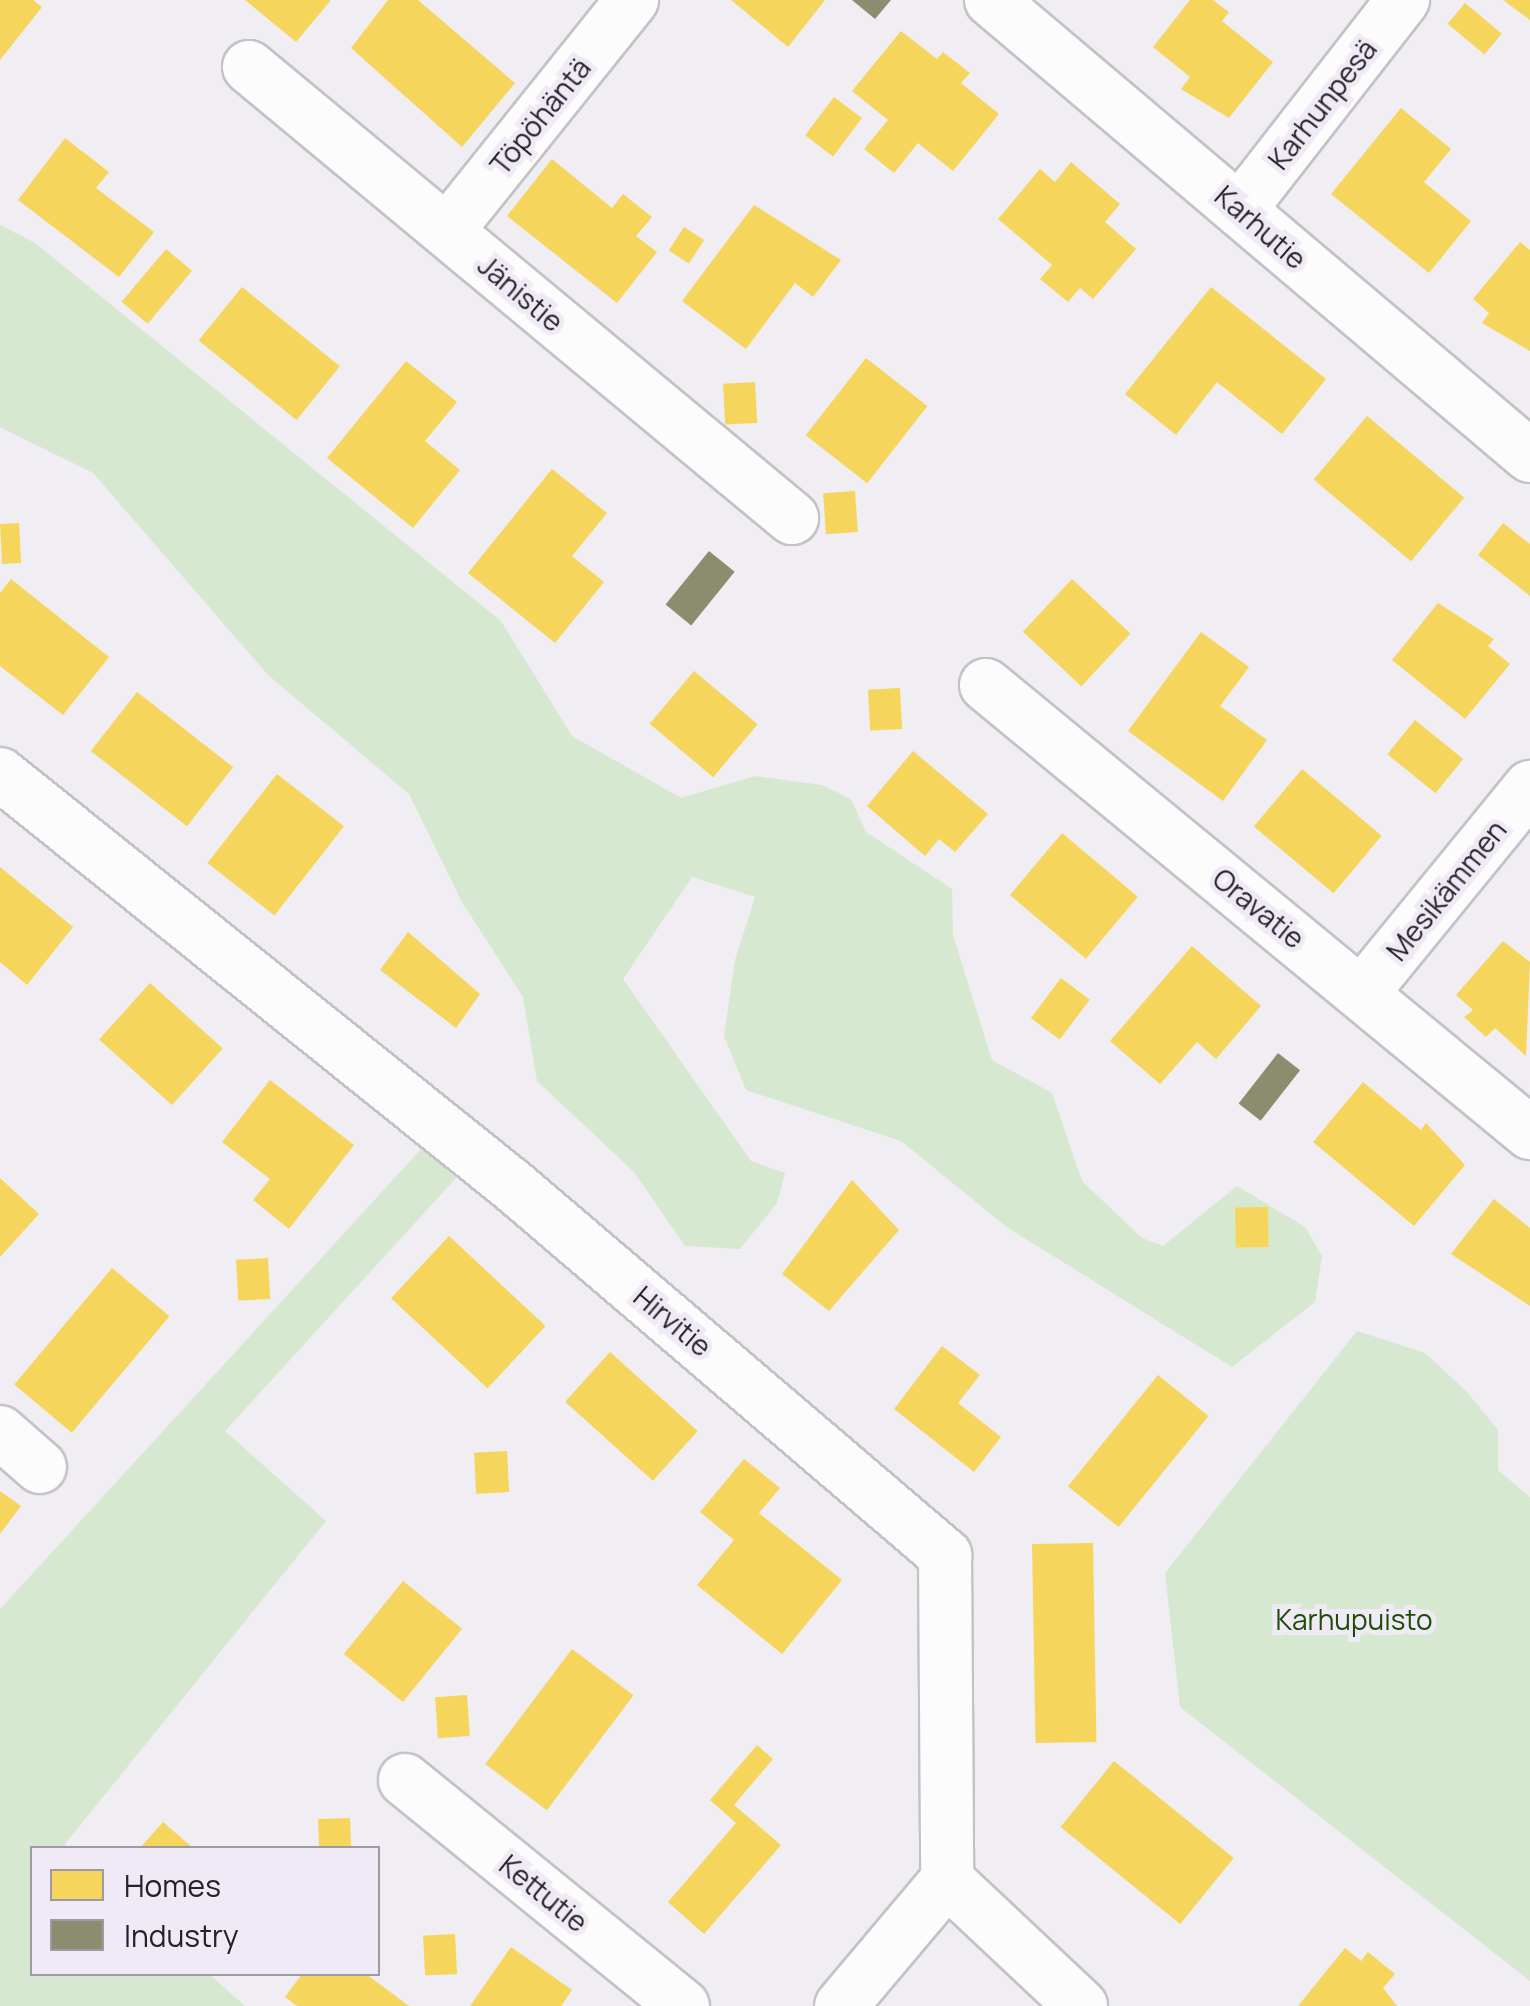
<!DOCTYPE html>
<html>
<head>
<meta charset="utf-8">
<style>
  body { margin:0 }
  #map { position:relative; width:1530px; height:2006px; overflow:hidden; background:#f0edf3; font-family:Manrope,sans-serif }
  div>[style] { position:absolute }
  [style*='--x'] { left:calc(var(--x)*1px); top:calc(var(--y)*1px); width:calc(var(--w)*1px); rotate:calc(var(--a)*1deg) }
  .green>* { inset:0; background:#d7e8d1 }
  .homes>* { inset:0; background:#f6d55c; transform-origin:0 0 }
  .industry>* { inset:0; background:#8c8c6e; transform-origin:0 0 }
  .roads { filter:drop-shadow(2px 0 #c4c2c6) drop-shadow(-2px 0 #c4c2c6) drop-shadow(0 2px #c4c2c6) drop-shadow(0 -2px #c4c2c6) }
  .minor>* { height:52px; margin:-26px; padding:0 26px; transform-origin:26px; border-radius:26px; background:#fdfcfd }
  span { translate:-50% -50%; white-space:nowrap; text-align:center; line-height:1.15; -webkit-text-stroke:10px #efeaf6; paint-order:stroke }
  .street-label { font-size:28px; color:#242226 }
  .park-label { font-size:28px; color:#1f4c04 }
  .legend { position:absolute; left:30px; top:1846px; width:350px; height:130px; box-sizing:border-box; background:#efeaf6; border:2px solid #9e9aa3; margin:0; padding:12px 18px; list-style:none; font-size:30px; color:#242226 }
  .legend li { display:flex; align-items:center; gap:20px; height:50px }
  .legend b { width:50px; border:2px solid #9e9aa3 }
</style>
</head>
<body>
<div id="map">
  <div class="green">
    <div style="clip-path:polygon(0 225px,35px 243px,501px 621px,572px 736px,681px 798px,755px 776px,822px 785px,851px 799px,866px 832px,952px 889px,953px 935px,992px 1060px,1052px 1093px,1082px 1181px,1142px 1238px,1163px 1246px,1237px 1186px,1305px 1227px,1322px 1256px,1315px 1302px,1232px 1367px,1008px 1228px,901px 1141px,746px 1090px,724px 1036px,735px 960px,755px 897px,692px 877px,623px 979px,751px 1161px,785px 1173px,777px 1203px,740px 1249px,685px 1246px,634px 1172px,537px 1081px,523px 997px,462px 902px,409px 794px,268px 675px,93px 473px,0 427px)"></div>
    <div style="clip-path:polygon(423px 1147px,456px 1178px,225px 1431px,326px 1521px,65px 1844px,69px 1848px,32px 1848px,32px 1974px,209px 1974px,245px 2006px,0 2006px,0 1609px)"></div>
    <div style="clip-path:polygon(1357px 1331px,1425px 1353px,1467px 1392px,1498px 1430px,1498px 1470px,1530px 1497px,1530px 1981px,1180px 1707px,1165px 1573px)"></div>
  </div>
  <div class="homes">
    <div style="clip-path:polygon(0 0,33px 0,42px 7px,0 60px)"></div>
    <div style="clip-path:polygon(245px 0,331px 0,296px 42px)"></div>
    <div style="clip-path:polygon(388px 0,418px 0,515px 83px,462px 147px,351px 48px)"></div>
    <div style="clip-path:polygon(731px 0,825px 0,788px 47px)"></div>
    <div style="clip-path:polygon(1190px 0,1213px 0,1229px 12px,1222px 21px,1273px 62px,1229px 118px,1181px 89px,1190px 77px,1153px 47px)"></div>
    <div style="clip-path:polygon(1503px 0,1530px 0,1530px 20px)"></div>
    <div style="left:1465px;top:3px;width:48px;height:27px;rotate:40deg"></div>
    <div style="clip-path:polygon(901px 31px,937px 59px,943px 52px,970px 73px,961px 83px,999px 114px,953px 171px,918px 143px,894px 173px,864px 149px,888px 120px,852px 91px)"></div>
    <div style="left:834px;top:97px;width:35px;height:48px;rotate:37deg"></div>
    <div style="clip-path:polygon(1401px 108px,1451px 149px,1424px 182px,1471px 221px,1429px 273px,1331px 194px)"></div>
    <div style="clip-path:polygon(65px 138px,109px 172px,96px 188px,154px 232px,119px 277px,18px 200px)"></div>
    <div style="clip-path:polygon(552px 159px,612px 208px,623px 194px,652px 217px,636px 236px,657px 252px,617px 303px,507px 216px)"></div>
    <div style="clip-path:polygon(1071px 162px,1120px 204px,1105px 222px,1136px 249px,1093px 299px,1080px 288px,1068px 302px,1040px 279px,1052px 265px,998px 219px,1040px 169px,1055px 182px)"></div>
    <div style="clip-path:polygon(754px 205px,841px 260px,813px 297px,795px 283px,746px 349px,682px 301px)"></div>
    <div style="left:684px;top:227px;width:24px;height:28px;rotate:33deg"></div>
    <div style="clip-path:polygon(1520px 242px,1530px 250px,1530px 351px,1482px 323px,1489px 313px,1473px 299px)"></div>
    <div style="left:166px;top:249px;width:34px;height:69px;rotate:40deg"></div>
    <div style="left:242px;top:287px;width:126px;height:69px;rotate:39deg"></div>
    <div style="clip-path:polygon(1211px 287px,1326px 379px,1282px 434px,1217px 382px,1176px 435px,1125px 394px)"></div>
    <div style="left:866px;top:358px;width:78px;height:98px;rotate:38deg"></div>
    <div style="clip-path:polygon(406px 361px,457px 402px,425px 441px,460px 470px,413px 528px,327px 458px)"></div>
    <div style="left:755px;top:382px;width:41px;height:32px;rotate:87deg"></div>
    <div style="left:1367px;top:416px;width:127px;height:83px;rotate:40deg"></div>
    <div style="clip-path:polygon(552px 469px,607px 513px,572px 556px,604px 582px,555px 643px,468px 573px)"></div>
    <div style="left:855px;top:491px;width:41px;height:32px;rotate:86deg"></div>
    <div style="left:19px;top:523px;width:40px;height:19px;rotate:87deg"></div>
    <div style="clip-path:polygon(1503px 523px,1530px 544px,1530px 596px,1478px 555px)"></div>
    <div style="clip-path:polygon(11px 579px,109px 657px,63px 715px,0 666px,0 593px)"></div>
    <div style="left:1072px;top:579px;width:80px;height:72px;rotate:43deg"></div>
    <div style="clip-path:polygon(1438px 603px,1494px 639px,1488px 646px,1510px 664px,1465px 719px,1392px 660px)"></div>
    <div style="clip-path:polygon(1201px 632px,1249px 667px,1220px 706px,1267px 740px,1223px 801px,1128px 731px)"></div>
    <div style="left:694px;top:671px;width:83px;height:69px;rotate:40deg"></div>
    <div style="left:900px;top:688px;width:41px;height:32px;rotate:87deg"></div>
    <div style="left:137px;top:692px;width:122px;height:75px;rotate:38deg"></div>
    <div style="left:1415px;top:720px;width:62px;height:44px;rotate:39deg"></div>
    <div style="clip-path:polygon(913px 751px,988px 814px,955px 852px,939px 839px,925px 856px,867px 806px)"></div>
    <div style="left:1302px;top:769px;width:104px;height:75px;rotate:40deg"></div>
    <div style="left:277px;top:774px;width:85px;height:113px;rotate:38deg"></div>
    <div style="left:1062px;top:833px;width:99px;height:81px;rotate:40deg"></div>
    <div style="clip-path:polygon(0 867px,73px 927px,27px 985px,0 962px)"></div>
    <div style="clip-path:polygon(408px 932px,480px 994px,456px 1028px,380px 970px)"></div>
    <div style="clip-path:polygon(1503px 941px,1530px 962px,1526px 1056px,1495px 1028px,1486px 1037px,1464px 1017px,1473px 1010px,1456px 995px)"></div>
    <div style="clip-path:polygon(1192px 946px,1261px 1006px,1216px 1059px,1197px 1042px,1160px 1084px,1110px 1041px)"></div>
    <div style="left:1061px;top:978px;width:36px;height:50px;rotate:37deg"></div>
    <div style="left:150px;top:983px;width:98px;height:76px;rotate:42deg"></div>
    <div style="clip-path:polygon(270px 1080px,354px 1145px,289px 1229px,253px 1200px,270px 1179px,222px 1142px)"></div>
    <div style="clip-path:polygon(1363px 1082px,1421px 1130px,1426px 1123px,1465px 1165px,1414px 1226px,1313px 1142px)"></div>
    <div style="clip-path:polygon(0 1178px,39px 1214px,0 1257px)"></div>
    <div style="clip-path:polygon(852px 1180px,899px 1230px,829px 1311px,782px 1274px)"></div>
    <div style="clip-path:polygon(1494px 1199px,1530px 1228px,1530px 1306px,1451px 1254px)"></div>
    <div style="left:1268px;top:1207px;width:40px;height:33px;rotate:89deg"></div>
    <div style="left:449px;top:1236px;width:132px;height:85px;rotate:43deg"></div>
    <div style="left:268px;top:1258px;width:41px;height:32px;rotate:87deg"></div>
    <div style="left:112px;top:1268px;width:75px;height:152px;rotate:40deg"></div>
    <div style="clip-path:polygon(942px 1346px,980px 1375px,958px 1403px,1001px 1437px,974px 1472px,894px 1409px)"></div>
    <div style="left:610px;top:1352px;width:118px;height:67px;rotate:42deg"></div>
    <div style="left:1158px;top:1375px;width:65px;height:143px;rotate:39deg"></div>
    <div style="left:507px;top:1451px;width:41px;height:33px;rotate:87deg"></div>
    <div style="clip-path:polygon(744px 1459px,780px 1488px,759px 1513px,842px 1580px,782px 1654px,697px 1585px,734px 1540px,700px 1512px)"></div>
    <div style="clip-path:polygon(0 1491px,21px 1506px,0 1534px)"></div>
    <div style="left:1093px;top:1543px;width:199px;height:61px;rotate:89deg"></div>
    <div style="left:403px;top:1581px;width:76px;height:94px;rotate:39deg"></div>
    <div style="left:572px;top:1649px;width:77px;height:144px;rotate:37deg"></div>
    <div style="left:467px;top:1695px;width:41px;height:32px;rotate:86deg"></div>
    <div style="clip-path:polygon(757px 1745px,773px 1759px,734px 1805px,781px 1845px,704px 1934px,668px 1902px,736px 1823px,710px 1800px)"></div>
    <div style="left:1114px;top:1761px;width:154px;height:85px;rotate:39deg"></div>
    <div style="left:350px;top:1818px;width:30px;height:32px;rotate:88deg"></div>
    <div style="clip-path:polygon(163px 1822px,193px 1848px,140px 1848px)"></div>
    <div style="left:455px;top:1934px;width:40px;height:32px;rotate:87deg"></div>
    <div style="clip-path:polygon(511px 1947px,572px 1990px,561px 2006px,470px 2006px)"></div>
    <div style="clip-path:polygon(1345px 1948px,1361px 1961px,1368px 1952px,1395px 1974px,1383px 1988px,1397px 2006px,1298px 2006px)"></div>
    <div style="clip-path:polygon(302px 1974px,366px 1974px,409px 2006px,297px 2006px,285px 1997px)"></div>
  </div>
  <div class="industry">
    <div style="clip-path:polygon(852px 0,891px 0,875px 19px)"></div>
    <div style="left:709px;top:551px;width:33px;height:69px;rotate:39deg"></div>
    <div style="left:1278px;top:1053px;width:28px;height:64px;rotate:38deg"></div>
  </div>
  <div class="roads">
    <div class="minor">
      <div style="--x:991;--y:0;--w:706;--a:40.23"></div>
      <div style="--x:249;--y:67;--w:706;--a:39.71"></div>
      <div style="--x:1241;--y:208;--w:264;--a:-52.1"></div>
      <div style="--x:447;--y:231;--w:296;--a:-51.3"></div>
      <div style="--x:986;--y:685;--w:705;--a:39.47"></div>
      <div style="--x:0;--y:774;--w:657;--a:38.76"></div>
      <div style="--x:512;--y:1185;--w:570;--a:40.51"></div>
      <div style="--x:945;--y:1555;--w:325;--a:89.6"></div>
      <div style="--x:947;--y:1880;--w:184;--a:43.2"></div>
      <div style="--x:1362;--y:993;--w:266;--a:-50.8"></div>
      <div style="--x:0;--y:1432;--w:53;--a:41.2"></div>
      <div style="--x:405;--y:1780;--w:358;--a:39.1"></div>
      <div style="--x:841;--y:2006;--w:165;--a:-49.9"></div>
    </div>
  </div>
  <div class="street-label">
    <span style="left:1322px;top:104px;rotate:-52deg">Karhunpesä</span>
    <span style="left:540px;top:116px;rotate:-51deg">Töpöhäntä</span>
    <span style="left:1261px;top:227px;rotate:41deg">Karhutie</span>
    <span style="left:521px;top:293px;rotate:40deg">Jänistie</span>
    <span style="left:1446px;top:890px;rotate:-51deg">Mesikämmen</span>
    <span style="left:1259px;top:908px;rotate:39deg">Oravatie</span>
    <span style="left:673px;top:1321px;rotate:40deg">Hirvitie</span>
    <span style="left:544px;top:1893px;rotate:39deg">Kettutie</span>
  </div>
  <div class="park-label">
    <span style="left:1354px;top:1619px">Karhupuisto</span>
  </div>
  <ul class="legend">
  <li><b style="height:28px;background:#f6d55c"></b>Homes</li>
  <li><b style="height:28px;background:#8c8c6e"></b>Industry</li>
  </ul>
</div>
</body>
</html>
